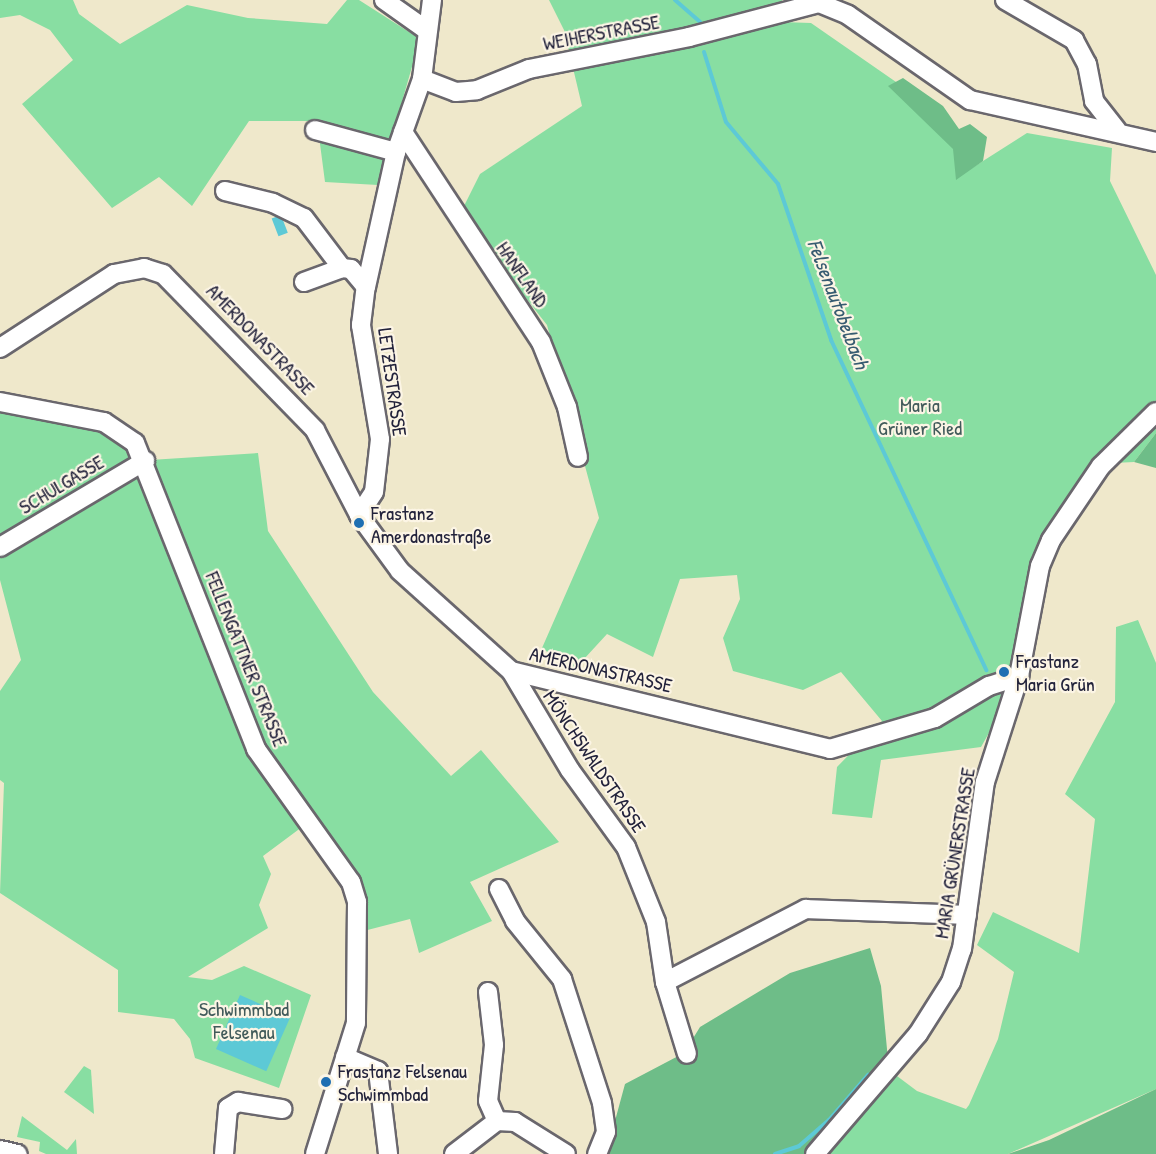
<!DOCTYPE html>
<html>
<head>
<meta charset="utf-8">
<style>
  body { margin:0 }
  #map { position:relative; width:1156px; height:1154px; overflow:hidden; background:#efe8cb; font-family:"Patrick Hand",sans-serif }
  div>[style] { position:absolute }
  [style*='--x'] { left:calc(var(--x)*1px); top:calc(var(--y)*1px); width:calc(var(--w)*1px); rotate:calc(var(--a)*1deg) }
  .green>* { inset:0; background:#88dea2 }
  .forest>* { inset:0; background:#6ebd88 }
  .water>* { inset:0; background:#5dc9d6; transform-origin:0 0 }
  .stream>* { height:4px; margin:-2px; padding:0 2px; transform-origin:2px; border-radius:2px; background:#5dc9d6 }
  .roads { filter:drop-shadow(2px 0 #6a676d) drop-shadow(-2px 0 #6a676d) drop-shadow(0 2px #6a676d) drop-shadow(0 -2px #6a676d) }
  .minor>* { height:18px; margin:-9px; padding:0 9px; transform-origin:9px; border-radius:9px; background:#fff }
  .dots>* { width:16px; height:16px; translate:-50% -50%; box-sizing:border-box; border:3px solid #fcf5e5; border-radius:50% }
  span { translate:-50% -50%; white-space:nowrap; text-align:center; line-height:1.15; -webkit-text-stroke:4.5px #fcf5e5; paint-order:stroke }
  .street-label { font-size:20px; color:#22223b }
  .park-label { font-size:20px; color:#415a5a }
  .poi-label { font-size:20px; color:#22223b }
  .left { translate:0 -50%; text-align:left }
  .water-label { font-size:21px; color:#375c71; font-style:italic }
</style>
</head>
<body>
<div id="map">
  <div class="green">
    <div style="clip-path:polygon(0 0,73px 0,79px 14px,120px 44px,187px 5px,248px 18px,327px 24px,347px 0,359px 0,420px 39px,378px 185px,325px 182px,317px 121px,249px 121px,192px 206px,159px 177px,112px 208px,22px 104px,73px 60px,50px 30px,20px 15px,0 18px)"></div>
    <div style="clip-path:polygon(549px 0,782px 0,782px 22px,811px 23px,922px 100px,972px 168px,1027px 133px,1112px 148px,1110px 181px,1156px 275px,1156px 433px,1134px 462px,1094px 464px,1038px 545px,1003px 708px,981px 747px,881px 760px,872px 818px,832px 814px,837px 767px,882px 721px,841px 672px,803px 690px,733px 671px,723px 638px,740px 599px,737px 575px,680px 579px,653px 657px,607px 634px,573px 671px,542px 648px,599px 518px,547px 325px,460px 214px,480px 174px,582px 106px,564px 30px)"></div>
    <div style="clip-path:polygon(0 395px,91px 414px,150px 460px,258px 453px,268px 531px,373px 692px,451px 776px,481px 750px,559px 842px,470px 882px,492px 921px,419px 953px,410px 919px,352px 934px,349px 894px,302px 827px,263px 856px,271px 874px,259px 905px,268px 928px,188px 977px,212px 980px,244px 966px,311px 995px,279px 1088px,195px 1058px,190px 1039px,174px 1019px,118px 1012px,118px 970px,0 893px,4px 783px,0 780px,0 691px,21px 660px,0 580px)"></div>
    <div style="clip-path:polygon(1138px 620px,1156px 663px,1156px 1089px,1008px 1154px,815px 1154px,889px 1070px,917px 1091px,966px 1109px,969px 1105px,998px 1039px,1014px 972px,977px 945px,993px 912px,1079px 953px,1095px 819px,1065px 794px,1115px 702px,1116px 627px)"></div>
    <div style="clip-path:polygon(84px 1066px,91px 1070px,94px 1114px,64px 1092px)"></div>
    <div style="clip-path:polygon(22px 1116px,67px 1150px,76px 1139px,77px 1154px,46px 1154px,39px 1151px,40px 1142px,17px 1137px)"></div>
  </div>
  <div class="forest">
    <div style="clip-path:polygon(903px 78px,943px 106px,959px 129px,970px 124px,987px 137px,983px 161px,956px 180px,953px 149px,888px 86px)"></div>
    <div style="clip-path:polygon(1156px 433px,1156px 468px,1134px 462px)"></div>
    <div style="clip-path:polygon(870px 948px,881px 986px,889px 1070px,815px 1154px,606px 1154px,625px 1084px,684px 1053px,700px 1027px,790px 973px)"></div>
    <div style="clip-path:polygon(1156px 1089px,1156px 1154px,1008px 1154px,1049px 1140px)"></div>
  </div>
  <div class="water">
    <div style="left:281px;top:215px;width:19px;height:10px;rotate:69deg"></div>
    <div style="left:240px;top:995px;width:55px;height:59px;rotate:24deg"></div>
  </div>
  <div class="stream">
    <div style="--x:675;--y:0;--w:33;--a:41"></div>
    <div style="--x:704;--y:52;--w:73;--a:72.6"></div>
    <div style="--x:726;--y:122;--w:81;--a:50"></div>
    <div style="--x:778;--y:184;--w:165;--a:71.2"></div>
    <div style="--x:831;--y:340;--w:365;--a:64.8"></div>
    <div style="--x:775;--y:1154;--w:25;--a:-18"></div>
    <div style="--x:799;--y:1146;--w:40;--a:-41"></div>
    <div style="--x:829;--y:1120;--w:60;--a:-49.1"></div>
  </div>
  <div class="roads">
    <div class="minor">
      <div style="--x:384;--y:0;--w:50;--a:35.3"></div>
      <div style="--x:1005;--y:0;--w:80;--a:30.1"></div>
      <div style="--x:1074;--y:40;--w:27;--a:62"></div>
      <div style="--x:1087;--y:64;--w:38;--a:79"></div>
      <div style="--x:1094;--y:101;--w:37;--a:52"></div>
      <div style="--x:422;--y:79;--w:36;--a:21"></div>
      <div style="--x:456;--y:92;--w:21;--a:-5"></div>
      <div style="--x:477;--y:90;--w:56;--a:-22"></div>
      <div style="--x:529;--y:69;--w:163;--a:-11.3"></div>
      <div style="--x:689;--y:37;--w:134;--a:-14.7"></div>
      <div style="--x:819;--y:3;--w:31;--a:22"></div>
      <div style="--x:848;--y:15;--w:149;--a:34.9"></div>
      <div style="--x:970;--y:100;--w:191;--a:12.7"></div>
      <div style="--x:315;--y:130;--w:84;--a:15.2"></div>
      <div style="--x:403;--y:132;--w:251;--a:56.7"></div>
      <div style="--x:541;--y:342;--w:70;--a:68.2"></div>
      <div style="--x:567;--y:407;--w:51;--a:77.6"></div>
      <div style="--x:225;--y:191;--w:49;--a:14"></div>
      <div style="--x:273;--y:203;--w:34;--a:26"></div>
      <div style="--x:304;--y:218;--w:63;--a:52.8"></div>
      <div style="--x:342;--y:268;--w:9;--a:6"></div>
      <div style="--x:351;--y:269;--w:23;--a:50"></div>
      <div style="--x:304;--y:282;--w:40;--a:-20.2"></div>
      <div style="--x:0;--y:348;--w:136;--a:-33"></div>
      <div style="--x:114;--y:274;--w:31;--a:-11"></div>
      <div style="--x:144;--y:268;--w:20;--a:18"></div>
      <div style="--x:163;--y:274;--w:218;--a:45.7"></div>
      <div style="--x:315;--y:430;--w:96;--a:62.6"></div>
      <div style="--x:359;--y:515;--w:69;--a:53.8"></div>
      <div style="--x:400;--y:571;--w:149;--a:42"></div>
      <div style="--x:511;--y:671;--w:328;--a:13.7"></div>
      <div style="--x:830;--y:749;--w:109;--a:-16.4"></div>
      <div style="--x:935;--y:718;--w:63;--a:-30.7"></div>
      <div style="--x:989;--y:686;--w:32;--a:-18"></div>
      <div style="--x:0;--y:402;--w:106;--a:10.9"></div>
      <div style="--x:104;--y:422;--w:37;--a:34"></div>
      <div style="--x:135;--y:443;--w:329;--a:68.4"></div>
      <div style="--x:256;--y:749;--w:163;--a:54.5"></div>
      <div style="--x:351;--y:882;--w:21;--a:73"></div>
      <div style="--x:357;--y:902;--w:121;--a:90.5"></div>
      <div style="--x:356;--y:1023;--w:137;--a:107.4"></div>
      <div style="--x:359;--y:515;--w:27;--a:-57"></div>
      <div style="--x:374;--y:492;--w:53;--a:-83.5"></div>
      <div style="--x:380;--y:439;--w:116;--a:-99.5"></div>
      <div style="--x:361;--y:325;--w:38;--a:-83"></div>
      <div style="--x:366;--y:287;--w:138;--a:-77.5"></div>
      <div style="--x:396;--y:152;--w:77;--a:-70.4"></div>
      <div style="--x:422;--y:79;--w:80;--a:-82.8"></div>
      <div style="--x:0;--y:547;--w:169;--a:-30.7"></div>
      <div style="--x:511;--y:671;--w:115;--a:59.2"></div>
      <div style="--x:570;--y:770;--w:95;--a:54"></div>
      <div style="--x:626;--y:847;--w:81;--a:68.2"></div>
      <div style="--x:656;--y:922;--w:61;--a:81.5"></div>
      <div style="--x:665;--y:982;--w:75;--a:73"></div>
      <div style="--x:499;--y:889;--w:36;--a:63"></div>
      <div style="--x:515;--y:921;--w:75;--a:51"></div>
      <div style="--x:562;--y:979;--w:130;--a:72.1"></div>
      <div style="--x:602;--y:1103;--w:29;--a:82"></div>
      <div style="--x:606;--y:1132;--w:24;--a:112"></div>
      <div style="--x:665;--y:982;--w:159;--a:-27.4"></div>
      <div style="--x:806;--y:909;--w:161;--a:2.1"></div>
      <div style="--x:488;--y:992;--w:53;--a:83.5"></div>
      <div style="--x:494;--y:1045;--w:56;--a:96.1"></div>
      <div style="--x:488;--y:1101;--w:22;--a:66"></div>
      <div style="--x:345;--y:1057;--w:36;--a:23"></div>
      <div style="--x:378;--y:1071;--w:84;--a:83.1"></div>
      <div style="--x:0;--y:1150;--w:18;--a:13"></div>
      <div style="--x:224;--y:1154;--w:46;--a:-85"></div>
      <div style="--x:228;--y:1108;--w:12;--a:-31"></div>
      <div style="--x:238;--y:1102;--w:45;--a:9"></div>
      <div style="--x:454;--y:1154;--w:54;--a:-37.5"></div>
      <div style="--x:497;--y:1121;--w:18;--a:3"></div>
      <div style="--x:515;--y:1122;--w:60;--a:32.1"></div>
      <div style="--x:815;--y:1154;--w:158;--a:-49.4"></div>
      <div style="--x:918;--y:1034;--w:62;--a:-57.6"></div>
      <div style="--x:951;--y:982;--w:35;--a:-72"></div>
      <div style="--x:962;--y:949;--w:169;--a:-82.2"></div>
      <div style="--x:985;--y:782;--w:111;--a:-72.2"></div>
      <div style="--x:1019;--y:676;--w:112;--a:-79.2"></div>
      <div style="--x:1040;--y:566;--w:28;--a:-67"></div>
      <div style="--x:1051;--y:540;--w:89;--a:-56"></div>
      <div style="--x:1101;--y:466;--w:77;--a:-44.5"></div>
    </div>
  </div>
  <div class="dots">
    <div style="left:359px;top:523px;background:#1f6fb2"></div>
    <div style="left:1004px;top:672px;background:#1f6fb2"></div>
    <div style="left:326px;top:1082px;background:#1f6fb2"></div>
  </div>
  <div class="street-label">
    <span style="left:601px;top:32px;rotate:-11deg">WEIHERSTRASSE</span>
    <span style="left:523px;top:274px;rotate:55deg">HANFLAND</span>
    <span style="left:261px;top:339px;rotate:46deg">AMERDONASTRASSE</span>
    <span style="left:393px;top:382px;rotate:82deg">LETZESTRASSE</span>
    <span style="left:61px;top:484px;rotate:-31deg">SCHULGASSE</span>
    <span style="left:247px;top:659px;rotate:68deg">FELLENGATTNER STRASSE</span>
    <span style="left:601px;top:669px;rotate:13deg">AMERDONASTRASSE</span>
    <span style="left:595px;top:761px;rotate:56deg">MÖNCHSWALDSTRASSE</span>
    <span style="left:954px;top:853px;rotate:-81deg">MARIA GRÜNERSTRASSE</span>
  </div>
  <div class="park-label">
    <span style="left:920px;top:416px">Maria<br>Grüner Ried</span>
    <span style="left:244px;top:1020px">Schwimmbad<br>Felsenau</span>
  </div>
  <div class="poi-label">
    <span class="left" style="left:371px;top:524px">Frastanz<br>Amerdonastraße</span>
    <span class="left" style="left:1016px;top:672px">Frastanz<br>Maria Grün</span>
    <span class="left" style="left:338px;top:1082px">Frastanz Felsenau<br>Schwimmbad</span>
  </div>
  <div class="water-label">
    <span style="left:838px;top:304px;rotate:69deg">Felsenautobelbach</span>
  </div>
</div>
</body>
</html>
